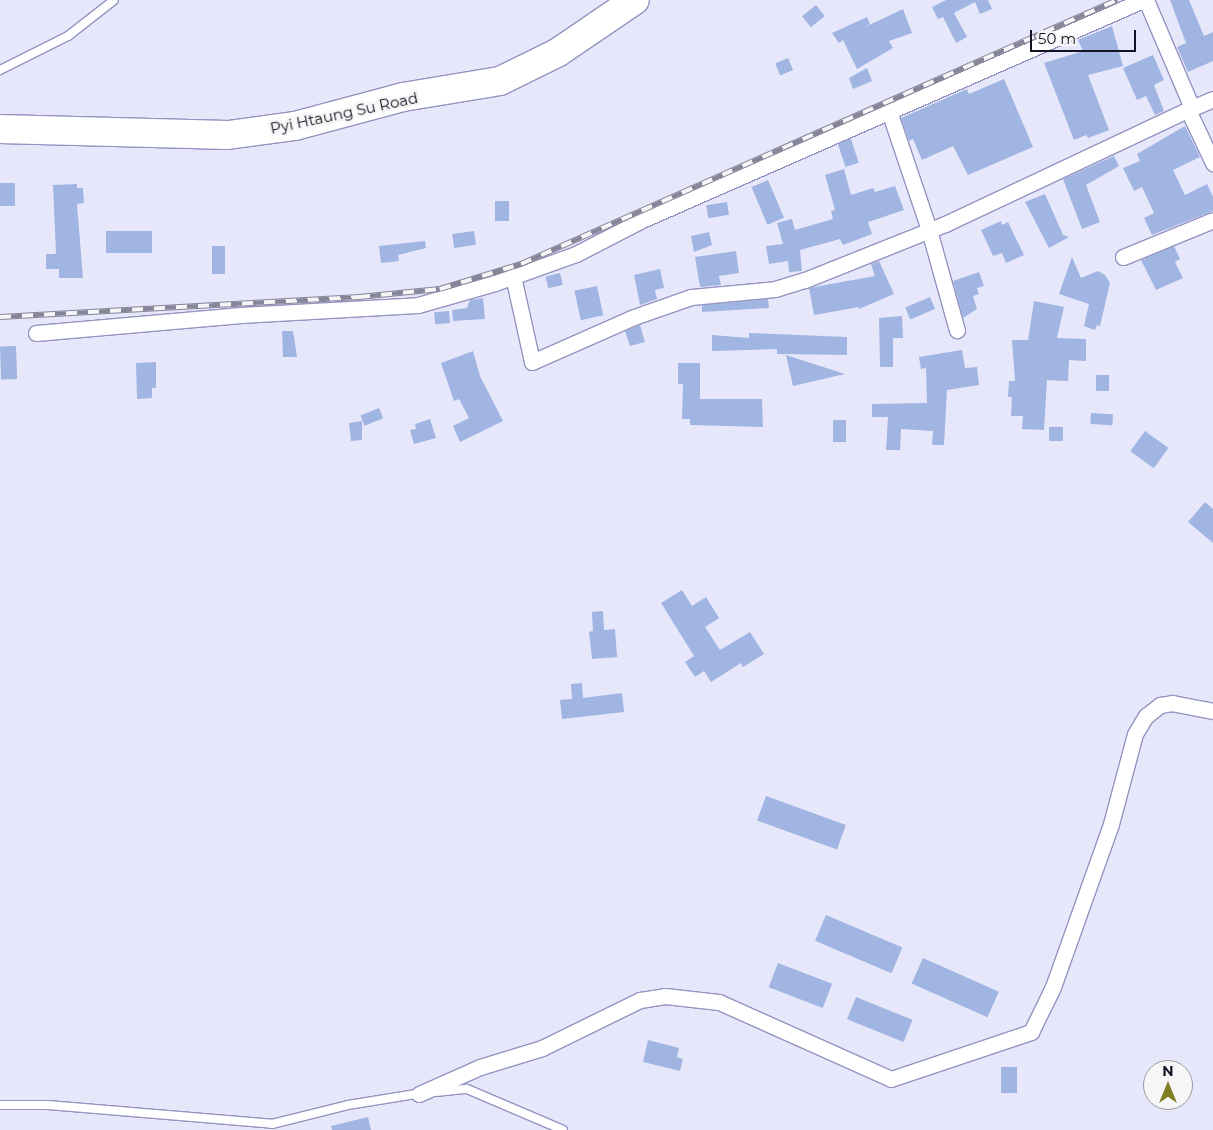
<!DOCTYPE html>
<html>
<head>
<meta charset="utf-8">
<style>
  body { margin:0 }
  #map { position:relative; width:1213px; height:1130px; overflow:hidden; background:#e7e7fb; font-family:Montserrat,sans-serif }
  div>[style] { position:absolute }
  [style*='--x'] { left:calc(var(--x)*1px); top:calc(var(--y)*1px); width:calc(var(--w)*1px); rotate:calc(var(--a)*1deg) }
  .building>* { inset:0; background:#a0b5e1; transform-origin:0 0 }
  .roads { filter:drop-shadow(1px 0 #9493c1) drop-shadow(-1px 0 #9493c1) drop-shadow(0 1px #9493c1) drop-shadow(0 -1px #9493c1) }
  .lane>* { height:8px; margin:-4px; padding:0 4px; transform-origin:4px; border-radius:4px; background:#fff }
  .street>* { height:15px; margin:-7.5px; padding:0 7.5px; transform-origin:7.5px; border-radius:7.5px; background:#fff }
  .highway>* { height:28px; margin:-14px; padding:0 14px; transform-origin:14px; border-radius:14px; background:#fff }
  .rail>* { height:5.5px; margin-top:-2.75px; transform-origin:0; background:repeating-linear-gradient(90deg,#f6f6f6 0 11px,#878699 0 22px); box-sizing:border-box; border-block:1px solid #878699 }
  span { translate:-50% -50%; white-space:nowrap; text-align:center; line-height:1.15; -webkit-text-stroke:5px #f6f6f6; paint-order:stroke }
  .street-label { font-size:15px; color:#131223 }
  .north { position:absolute; left:1143px; top:1060px; width:50px; height:50px; box-sizing:border-box; background:#f6f6f6; border:1px solid #9b9ba2; border-radius:50%; rotate:0deg; font-size:14px; font-weight:700; line-height:20px; text-align:center; color:#131223 }
  .north::after { content:''; display:block; margin:auto; width:18px; height:22px; background:#827c22; clip-path:polygon(50% 0,100% 100%,50% 72%,0 100%) }
  .scale { position:absolute; left:1030px; top:30px; width:106px; height:22px; box-sizing:border-box; border:2px solid #131223; border-top:0; padding-left:6px; font-size:15px; line-height:18px; white-space:nowrap; color:#131223; -webkit-text-stroke:4px #f6f6f6; paint-order:stroke }
</style>
</head>
<body>
<div id="map">
  <div class="building">
    <div style="clip-path:polygon(946px 0,988px 0,992px 9px,980px 14px,975px 2px,954px 13px,967px 37px,956px 43px,943px 17px,938px 19px,932px 7px)"></div>
    <div style="clip-path:polygon(1170px 0,1189px 0,1204px 36px,1213px 32px,1213px 61px,1188px 72px,1177px 47px,1186px 43px)"></div>
    <div style="left:816px;top:5px;width:14px;height:18px;rotate:51deg"></div>
    <div style="clip-path:polygon(903px 9px,912px 33px,889px 41px,893px 48px,857px 69px,843px 40px,839px 43px,832px 33px,867px 17px,870px 24px,863px 28px)"></div>
    <div style="clip-path:polygon(1112px 26px,1123px 66px,1088px 75px,1109px 130px,1088px 138px,1086px 135px,1074px 140px,1044px 63px,1083px 51px,1078px 40px)"></div>
    <div style="clip-path:polygon(1153px 55px,1164px 80px,1154px 85px,1164px 111px,1155px 115px,1146px 96px,1137px 100px,1123px 68px)"></div>
    <div style="left:788px;top:58px;width:13px;height:14px;rotate:67deg"></div>
    <div style="clip-path:polygon(867px 68px,872px 81px,853px 89px,849px 78px)"></div>
    <div style="clip-path:polygon(1004px 79px,1033px 147px,968px 175px,953px 146px,922px 160px,913px 139px,909px 141px,901px 118px,967px 89px,969px 94px)"></div>
    <div style="clip-path:polygon(1185px 126px,1200px 157px,1173px 170px,1185px 195px,1207px 184px,1213px 197px,1213px 211px,1152px 235px,1144px 218px,1154px 213px,1142px 187px,1134px 191px,1123px 168px,1140px 161px,1137px 154px)"></div>
    <div style="left:851px;top:139px;width:25px;height:14px;rotate:72deg"></div>
    <div style="clip-path:polygon(1114px 156px,1119px 166px,1086px 185px,1100px 222px,1082px 229px,1063px 179px)"></div>
    <div style="clip-path:polygon(844px 169px,851px 195px,873px 188px,875px 192px,895px 186px,904px 210px,868px 222px,872px 234px,843px 245px,840px 239px,800px 250px,802px 271px,789px 272px,788px 261px,769px 264px,766px 246px,783px 244px,777px 223px,792px 219px,795px 230px,833px 219px,831px 211px,835px 210px,825px 175px)"></div>
    <div style="left:768px;top:180px;width:41px;height:18px;rotate:67deg"></div>
    <div style="left:0;top:183px;width:15px;height:23px"></div>
    <div style="clip-path:polygon(77px 184px,77px 188px,83px 188px,84px 203px,77px 204px,83px 278px,59px 278px,59px 269px,46px 269px,46px 254px,56px 254px,53px 185px)"></div>
    <div style="clip-path:polygon(1045px 194px,1063px 235px,1069px 237px,1049px 248px,1025px 202px)"></div>
    <div style="left:509px;top:201px;width:20px;height:14px;rotate:90deg"></div>
    <div style="left:727px;top:202px;width:13px;height:21px;rotate:81deg"></div>
    <div style="clip-path:polygon(1001px 221px,1002px 225px,1008px 222px,1024px 255px,1006px 263px,1002px 253px,993px 256px,981px 230px)"></div>
    <div style="left:152px;top:231px;width:22px;height:46px;rotate:90deg"></div>
    <div style="left:474px;top:231px;width:14px;height:22px;rotate:82deg"></div>
    <div style="clip-path:polygon(709px 232px,712px 245px,694px 252px,691px 236px)"></div>
    <div style="clip-path:polygon(425px 241px,426px 248px,398px 255px,399px 261px,381px 263px,379px 246px)"></div>
    <div style="left:212px;top:246px;width:13px;height:28px"></div>
    <div style="clip-path:polygon(1174px 246px,1180px 259px,1175px 262px,1183px 278px,1156px 290px,1141px 260px)"></div>
    <div style="clip-path:polygon(736px 251px,739px 273px,719px 276px,721px 285px,700px 287px,695px 257px)"></div>
    <div style="clip-path:polygon(1072px 257px,1081px 278px,1098px 271px,1105px 275px,1110px 283px,1100px 326px,1097px 325px,1095px 330px,1084px 326px,1089px 304px,1059px 294px)"></div>
    <div style="clip-path:polygon(879px 261px,894px 294px,859px 309px,859px 307px,814px 315px,809px 288px,875px 276px,871px 264px)"></div>
    <div style="clip-path:polygon(660px 269px,664px 288px,655px 290px,657px 299px,640px 305px,634px 275px)"></div>
    <div style="clip-path:polygon(979px 272px,984px 286px,977px 288px,979px 294px,973px 296px,977px 309px,963px 318px,953px 281px)"></div>
    <div style="left:560px;top:273px;width:12px;height:15px;rotate:76deg"></div>
    <div style="left:597px;top:286px;width:30px;height:23px;rotate:78deg"></div>
    <div style="left:930px;top:297px;width:13px;height:27px;rotate:67deg"></div>
    <div style="clip-path:polygon(483px 298px,485px 319px,453px 321px,452px 310px,467px 308px,470px 300px)"></div>
    <div style="clip-path:polygon(768px 299px,769px 308px,702px 312px,702px 305px)"></div>
    <div style="clip-path:polygon(1034px 301px,1064px 307px,1057px 338px,1086px 339px,1086px 361px,1069px 360px,1068px 381px,1047px 380px,1044px 430px,1022px 429px,1023px 416px,1011px 416px,1012px 397px,1008px 397px,1009px 381px,1015px 381px,1012px 340px,1028px 340px)"></div>
    <div style="left:449px;top:311px;width:12px;height:15px;rotate:85deg"></div>
    <div style="clip-path:polygon(902px 316px,903px 338px,893px 338px,893px 367px,880px 367px,879px 318px)"></div>
    <div style="clip-path:polygon(640px 325px,645px 342px,630px 346px,625px 331px)"></div>
    <div style="clip-path:polygon(282px 331px,293px 331px,297px 357px,283px 357px)"></div>
    <div style="clip-path:polygon(749px 333px,847px 337px,847px 355px,777px 354px,777px 349px,712px 351px,712px 335px,749px 338px)"></div>
    <div style="left:16px;top:346px;width:33px;height:16px;rotate:88deg"></div>
    <div style="clip-path:polygon(962px 350px,965px 368px,977px 367px,979px 385px,947px 390px,944px 445px,932px 445px,933px 431px,901px 429px,900px 450px,886px 450px,888px 417px,872px 417px,872px 404px,927px 403px,926px 368px,921px 369px,919px 357px)"></div>
    <div style="clip-path:polygon(473px 351px,480px 376px,503px 421px,460px 442px,453px 426px,469px 418px,459px 399px,454px 401px,441px 363px)"></div>
    <div style="clip-path:polygon(786px 355px,845px 374px,793px 386px)"></div>
    <div style="clip-path:polygon(156px 362px,156px 388px,152px 388px,152px 398px,137px 399px,136px 363px)"></div>
    <div style="clip-path:polygon(678px 363px,700px 363px,700px 399px,762px 399px,763px 427px,690px 425px,690px 419px,682px 419px,683px 384px,678px 384px)"></div>
    <div style="left:1096px;top:375px;width:13px;height:16px"></div>
    <div style="left:379px;top:408px;width:11px;height:20px;rotate:68deg"></div>
    <div style="left:1091px;top:413px;width:22px;height:11px;rotate:3deg"></div>
    <div style="clip-path:polygon(430px 419px,436px 438px,414px 444px,410px 430px,416px 429px,415px 424px)"></div>
    <div style="left:833px;top:420px;width:13px;height:22px"></div>
    <div style="clip-path:polygon(362px 421px,362px 440px,351px 441px,349px 423px)"></div>
    <div style="left:1049px;top:427px;width:14px;height:14px"></div>
    <div style="left:1145px;top:431px;width:29px;height:25px;rotate:36deg"></div>
    <div style="clip-path:polygon(1205px 502px,1213px 509px,1213px 543px,1188px 522px)"></div>
    <div style="clip-path:polygon(682px 590px,692px 606px,706px 597px,719px 618px,705px 627px,720px 650px,750px 632px,764px 654px,743px 667px,741px 663px,711px 682px,704px 671px,695px 677px,685px 662px,694px 656px,661px 603px)"></div>
    <div style="clip-path:polygon(603px 611px,604px 630px,615px 629px,617px 657px,592px 659px,589px 632px,593px 631px,592px 612px)"></div>
    <div style="clip-path:polygon(582px 683px,583px 698px,622px 693px,624px 712px,562px 719px,560px 700px,572px 699px,571px 684px)"></div>
    <div style="left:766px;top:796px;width:85px;height:26px;rotate:20deg"></div>
    <div style="left:826px;top:915px;width:83px;height:28px;rotate:23deg"></div>
    <div style="left:923px;top:958px;width:83px;height:28px;rotate:24deg"></div>
    <div style="left:778px;top:963px;width:58px;height:26px;rotate:21deg"></div>
    <div style="left:856px;top:997px;width:61px;height:24px;rotate:22deg"></div>
    <div style="clip-path:polygon(648px 1040px,679px 1048px,677px 1057px,683px 1059px,680px 1071px,643px 1062px)"></div>
    <div style="left:1001px;top:1067px;width:16px;height:26px"></div>
    <div style="clip-path:polygon(368px 1117px,371px 1130px,332px 1130px,331px 1126px)"></div>
  </div>
  <div class="roads">
    <div class="lane">
      <div style="--x:0;--y:70;--w:76;--a:-26.6"></div>
      <div style="--x:68;--y:36;--w:58;--a:-38"></div>
      <div style="--x:436;--y:1092;--w:31;--a:-6"></div>
      <div style="--x:467;--y:1089;--w:104;--a:23.1"></div>
      <div style="--x:0;--y:1105;--w:48;--a:0"></div>
      <div style="--x:48;--y:1105;--w:225;--a:4.8"></div>
      <div style="--x:272;--y:1124;--w:78;--a:-14"></div>
      <div style="--x:348;--y:1105;--w:75;--a:-9.2"></div>
    </div>
    <div class="street">
      <div style="--x:1146;--y:0;--w:117;--a:66.9"></div>
      <div style="--x:1192;--y:108;--w:23;--a:-23"></div>
      <div style="--x:1188;--y:110;--w:59;--a:64.7"></div>
      <div style="--x:889;--y:111;--w:126;--a:71.4"></div>
      <div style="--x:929;--y:230;--w:104;--a:74.4"></div>
      <div style="--x:1123;--y:257;--w:97;--a:-22.3"></div>
      <div style="--x:513;--y:276;--w:88;--a:77.5"></div>
      <div style="--x:532;--y:362;--w:111;--a:-23.8"></div>
      <div style="--x:634;--y:317;--w:60;--a:-19.3"></div>
      <div style="--x:691;--y:297;--w:84;--a:-5.4"></div>
      <div style="--x:775;--y:289;--w:31;--a:-17"></div>
      <div style="--x:805;--y:280;--w:151;--a:-21.8"></div>
      <div style="--x:945;--y:224;--w:273;--a:-25.2"></div>
      <div style="--x:36;--y:333;--w:206;--a:-5"></div>
      <div style="--x:241;--y:315;--w:177;--a:-3.2"></div>
      <div style="--x:418;--y:305;--w:80;--a:-15.9"></div>
      <div style="--x:495;--y:283;--w:86;--a:-19.7"></div>
      <div style="--x:576;--y:254;--w:74;--a:-27.3"></div>
      <div style="--x:642;--y:220;--w:547;--a:-23.71"></div>
      <div style="--x:419;--y:1094;--w:67;--a:-23.9"></div>
      <div style="--x:480;--y:1067;--w:65;--a:-17"></div>
      <div style="--x:542;--y:1048;--w:109;--a:-26.1"></div>
      <div style="--x:640;--y:1000;--w:25;--a:-9"></div>
      <div style="--x:665;--y:996;--w:54;--a:6.3"></div>
      <div style="--x:719;--y:1002;--w:188;--a:24.1"></div>
      <div style="--x:891;--y:1079;--w:148;--a:-18.6"></div>
      <div style="--x:1031;--y:1032;--w:50;--a:-63.9"></div>
      <div style="--x:1053;--y:987;--w:173;--a:-70.4"></div>
      <div style="--x:1111;--y:824;--w:93;--a:-75.1"></div>
      <div style="--x:1135;--y:734;--w:21;--a:-59"></div>
      <div style="--x:1146;--y:716;--w:18;--a:-38"></div>
      <div style="--x:1160;--y:705;--w:12;--a:-9"></div>
      <div style="--x:1172;--y:703;--w:42;--a:11"></div>
    </div>
    <div class="highway">
      <div style="--x:0;--y:129;--w:228;--a:1.5"></div>
      <div style="--x:228;--y:135;--w:68;--a:-7.7"></div>
      <div style="--x:295;--y:126;--w:112;--a:-15"></div>
      <div style="--x:403;--y:97;--w:98;--a:-9.4"></div>
      <div style="--x:500;--y:81;--w:64;--a:-26.2"></div>
      <div style="--x:557;--y:53;--w:94;--a:-34.2"></div>
    </div>
  </div>
  <div class="rail">
    <div style="--x:0;--y:317;--w:360;--a:-3.2"></div>
    <div style="--x:359;--y:297;--w:81;--a:-5.6"></div>
    <div style="--x:440;--y:289;--w:85;--a:-17.2"></div>
    <div style="--x:521;--y:264;--w:652;--a:-23.89"></div>
  </div>
  <div class="street-label">
    <span style="left:344px;top:113px;rotate:-12deg">Pyi Htaung Su Road</span>
  </div>
  <div class="north">N</div>
  <div class="scale">50 m</div>
</div>
</body>
</html>
